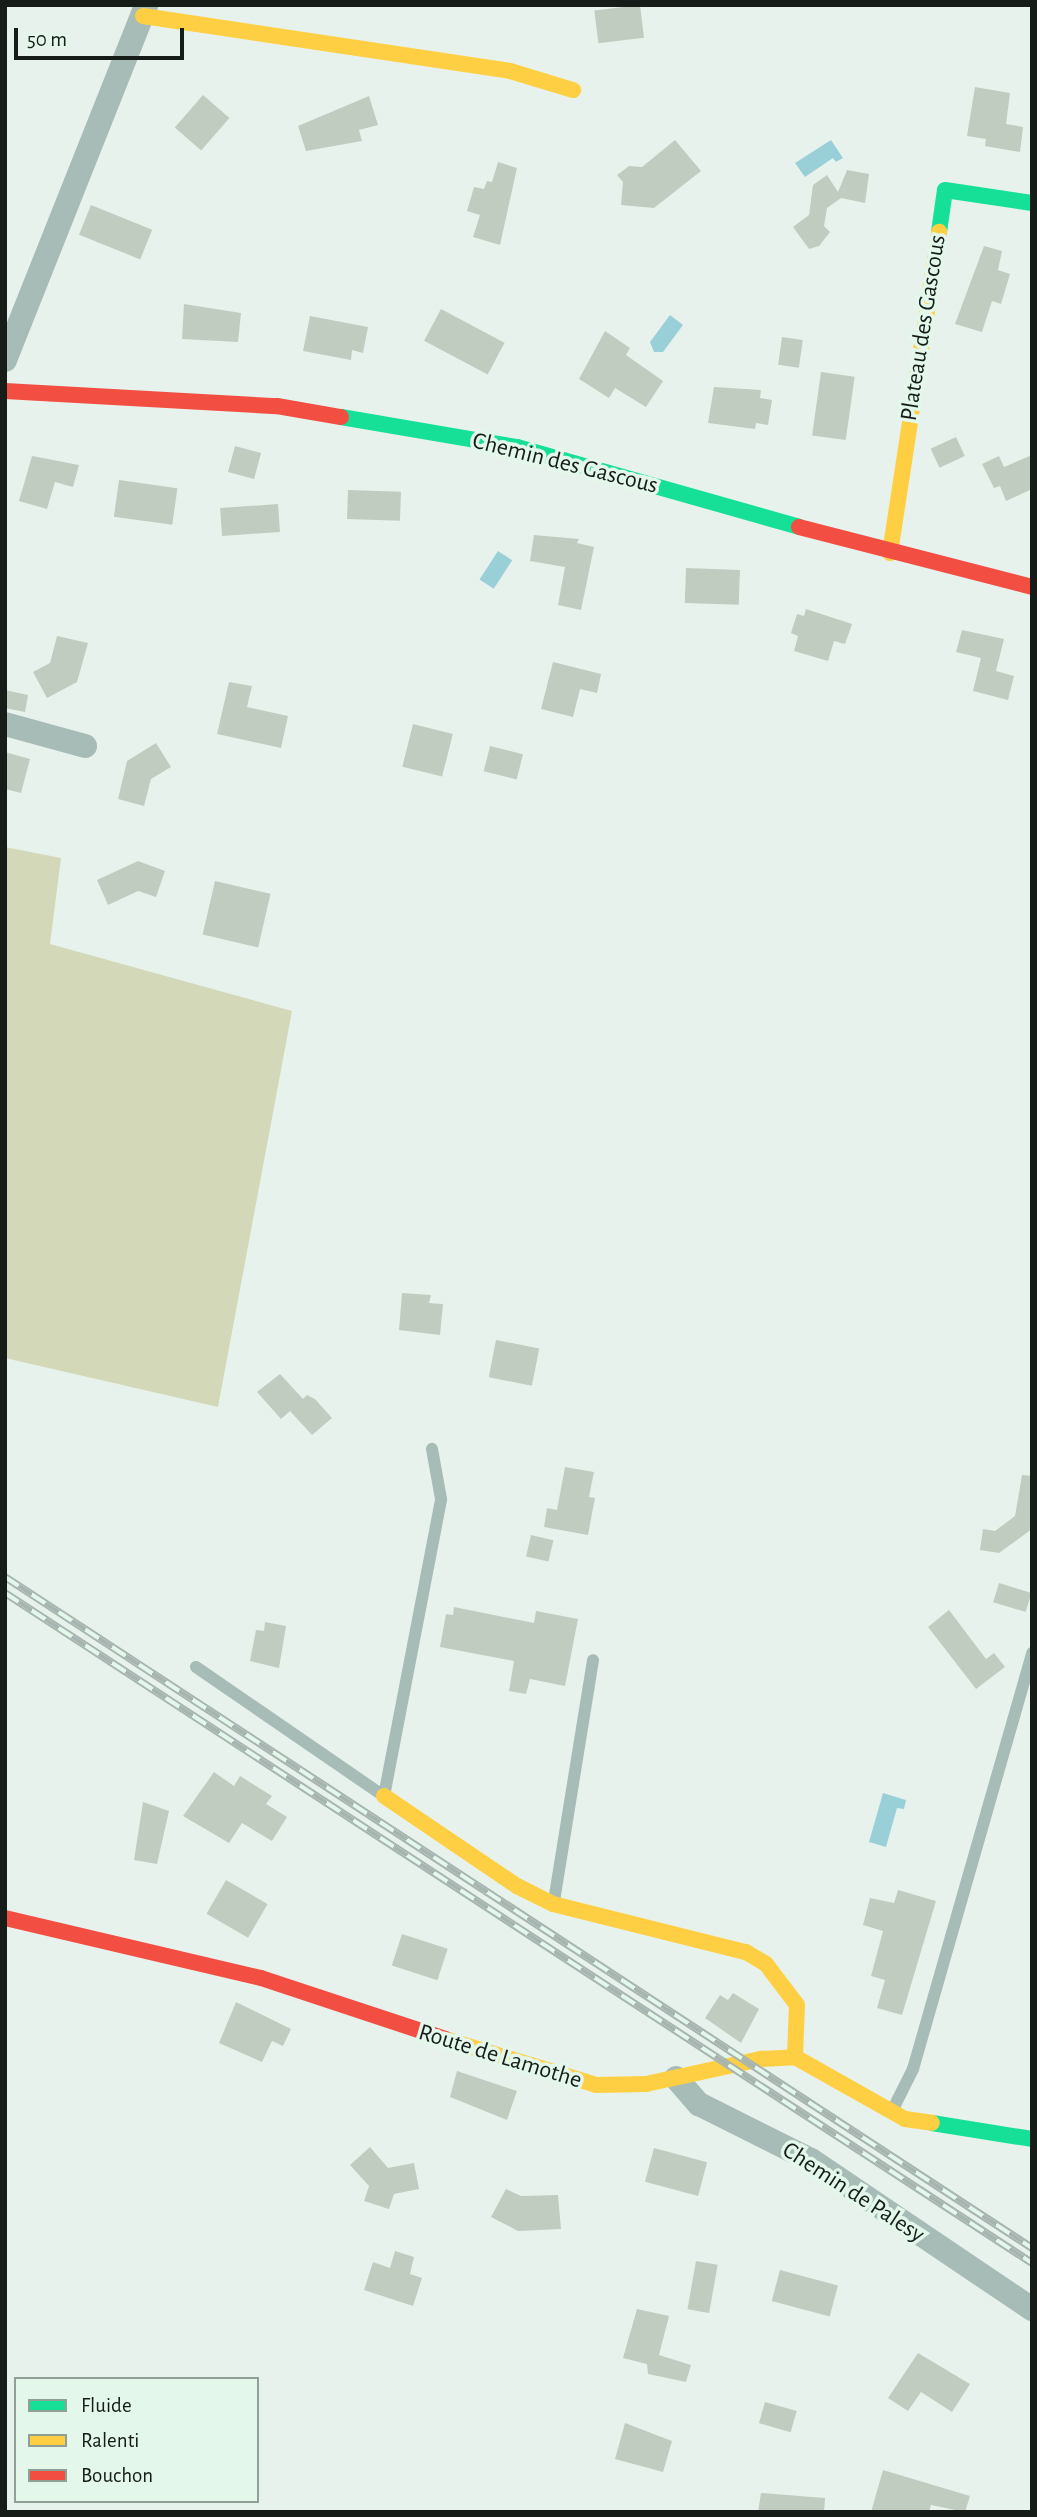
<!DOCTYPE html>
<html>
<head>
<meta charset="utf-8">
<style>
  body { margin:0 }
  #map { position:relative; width:1037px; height:2517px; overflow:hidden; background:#e8f2ec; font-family:"Alegreya Sans",sans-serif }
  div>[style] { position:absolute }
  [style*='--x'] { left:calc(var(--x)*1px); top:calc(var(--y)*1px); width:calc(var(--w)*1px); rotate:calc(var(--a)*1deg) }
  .green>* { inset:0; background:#d3d9b8 }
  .water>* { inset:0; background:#99d0d8; transform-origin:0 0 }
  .building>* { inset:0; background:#c0ccc0; transform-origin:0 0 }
  .lane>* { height:12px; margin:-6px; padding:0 6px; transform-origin:6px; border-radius:6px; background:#a7bbb7 }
  .street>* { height:24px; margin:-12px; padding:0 12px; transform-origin:12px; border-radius:12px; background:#a7bbb7 }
  .fast>* { height:16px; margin:-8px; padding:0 8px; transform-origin:8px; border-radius:8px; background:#16e098 }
  .slow>* { height:16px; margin:-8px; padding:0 8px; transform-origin:8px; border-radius:8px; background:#ffcf43 }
  .jam>* { height:16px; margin:-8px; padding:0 8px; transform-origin:8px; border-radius:8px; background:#f24e42 }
  .rail>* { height:8px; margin-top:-4px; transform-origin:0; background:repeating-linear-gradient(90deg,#e3f7eb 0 16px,#a7b5b0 0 32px); box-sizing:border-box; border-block:2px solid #a7b5b0 }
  span { translate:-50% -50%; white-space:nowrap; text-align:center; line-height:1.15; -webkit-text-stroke:7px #e3f7eb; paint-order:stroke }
  .street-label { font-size:24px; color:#161d19 }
  .frame { position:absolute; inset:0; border:7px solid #161d19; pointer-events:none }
  .legend { position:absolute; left:14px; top:2377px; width:245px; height:126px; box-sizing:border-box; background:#e3f7eb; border:2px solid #91a097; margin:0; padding:9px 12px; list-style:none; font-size:21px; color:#161d19 }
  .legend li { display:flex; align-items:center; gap:14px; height:35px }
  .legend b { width:35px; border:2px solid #91a097 }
  .scale { position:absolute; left:14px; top:28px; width:170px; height:32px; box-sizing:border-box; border:4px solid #161d19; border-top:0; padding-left:9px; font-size:21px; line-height:24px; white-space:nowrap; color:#161d19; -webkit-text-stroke:5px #e3f7eb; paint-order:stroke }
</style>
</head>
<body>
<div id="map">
  <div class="green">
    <div style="clip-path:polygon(5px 847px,61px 858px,50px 944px,292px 1011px,218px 1407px,5px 1358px)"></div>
  </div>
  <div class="water">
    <div style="clip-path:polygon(831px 140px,843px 158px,836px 162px,833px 158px,805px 177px,795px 163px)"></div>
    <div style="clip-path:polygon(670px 315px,683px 325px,663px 352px,654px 352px,650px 342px)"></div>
    <div style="left:498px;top:551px;width:17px;height:34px;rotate:33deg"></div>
    <div style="clip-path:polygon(883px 1793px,906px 1800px,904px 1809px,897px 1808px,886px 1847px,869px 1842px)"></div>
  </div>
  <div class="building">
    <div style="left:640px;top:5px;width:33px;height:46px;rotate:83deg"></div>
    <div style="clip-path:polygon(975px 87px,1010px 93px,1006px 124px,1023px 127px,1020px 152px,985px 146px,986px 139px,967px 136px)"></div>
    <div style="left:203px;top:95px;width:35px;height:43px;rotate:41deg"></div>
    <div style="clip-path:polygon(369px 96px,378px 125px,359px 130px,362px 141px,306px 151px,298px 126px)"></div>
    <div style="clip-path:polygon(675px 140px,701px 171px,654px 208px,621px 205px,623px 182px,617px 175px,629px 166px,642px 167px)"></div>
    <div style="clip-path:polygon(498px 162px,517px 168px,500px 245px,473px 237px,480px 215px,467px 211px,474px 187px,484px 189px,487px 181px,492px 182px)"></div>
    <div style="clip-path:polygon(847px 170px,869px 174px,865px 203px,841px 198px,827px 208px,824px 226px,830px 232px,819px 246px,809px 249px,793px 227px,809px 215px,813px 185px,827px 175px,838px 192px)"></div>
    <div style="left:91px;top:205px;width:66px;height:32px;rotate:22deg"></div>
    <div style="clip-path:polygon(984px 246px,1002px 251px,998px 270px,1010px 274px,1001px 304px,992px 301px,982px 332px,955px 324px)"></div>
    <div style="clip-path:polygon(184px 304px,241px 313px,238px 342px,182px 339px)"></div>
    <div style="left:441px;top:309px;width:72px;height:36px;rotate:28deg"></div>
    <div style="clip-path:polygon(310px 316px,368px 327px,363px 353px,352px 350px,351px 360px,303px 351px)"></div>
    <div style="clip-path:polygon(605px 331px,630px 348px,626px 355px,663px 381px,646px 407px,615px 388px,609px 398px,579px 379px)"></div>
    <div style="left:782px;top:337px;width:21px;height:28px;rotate:8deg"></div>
    <div style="left:821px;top:372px;width:34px;height:64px;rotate:8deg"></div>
    <div style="clip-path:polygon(714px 387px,761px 390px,760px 398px,772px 400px,768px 425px,756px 423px,755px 429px,708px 423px)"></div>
    <div style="left:956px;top:437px;width:21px;height:28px;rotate:65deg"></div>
    <div style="left:235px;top:446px;width:27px;height:27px;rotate:15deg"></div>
    <div style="clip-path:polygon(1032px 455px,1032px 489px,1006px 501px,1000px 486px,994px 488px,982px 464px,999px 456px,1004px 467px)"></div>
    <div style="clip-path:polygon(32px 456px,79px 465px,73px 487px,55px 482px,47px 509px,19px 501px)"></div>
    <div style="left:119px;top:480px;width:59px;height:37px;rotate:8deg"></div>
    <div style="left:348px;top:490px;width:53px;height:29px;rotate:2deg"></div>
    <div style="left:278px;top:504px;width:28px;height:58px;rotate:86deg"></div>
    <div style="clip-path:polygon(534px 535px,579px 539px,577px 543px,594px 547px,581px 610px,558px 605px,565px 567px,530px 561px)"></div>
    <div style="left:686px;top:568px;width:54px;height:35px;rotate:2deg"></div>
    <div style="clip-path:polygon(806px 609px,852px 624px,845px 644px,834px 641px,828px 661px,794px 651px,798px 636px,791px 633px,797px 614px,804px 616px)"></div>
    <div style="clip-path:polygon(962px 630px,1004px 639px,996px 671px,1014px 676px,1008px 700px,973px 691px,981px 658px,956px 652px)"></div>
    <div style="clip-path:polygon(57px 636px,88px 643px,77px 682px,47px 698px,33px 672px,50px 663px)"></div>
    <div style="clip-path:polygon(553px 662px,601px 674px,597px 693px,580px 689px,573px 717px,541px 709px)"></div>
    <div style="clip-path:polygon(229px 682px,252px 686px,247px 707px,288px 716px,281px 748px,217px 734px)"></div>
    <div style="clip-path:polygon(5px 690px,28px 695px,25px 712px,5px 708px)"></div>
    <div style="left:413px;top:724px;width:41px;height:44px;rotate:14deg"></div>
    <div style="clip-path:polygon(156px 743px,171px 767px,151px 779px,144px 806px,118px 799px,127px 761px)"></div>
    <div style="left:490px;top:746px;width:34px;height:26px;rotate:14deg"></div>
    <div style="clip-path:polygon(5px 752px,30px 759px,21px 793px,5px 789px)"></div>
    <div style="clip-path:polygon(138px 861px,165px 871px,156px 897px,138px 891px,108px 905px,97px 880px)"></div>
    <div style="left:215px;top:881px;width:57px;height:55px;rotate:13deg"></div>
    <div style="clip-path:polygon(402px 1293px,431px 1295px,429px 1303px,443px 1304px,440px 1335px,399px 1330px)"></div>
    <div style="left:496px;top:1340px;width:44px;height:38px;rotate:11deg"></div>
    <div style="clip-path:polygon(280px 1374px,303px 1399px,307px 1395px,315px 1399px,332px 1418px,312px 1435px,290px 1411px,281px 1419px,257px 1392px)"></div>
    <div style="clip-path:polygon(565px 1467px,594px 1472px,589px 1497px,595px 1498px,588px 1535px,544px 1527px,547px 1508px,557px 1510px)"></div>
    <div style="clip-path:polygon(1022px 1475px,1032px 1476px,1032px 1529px,999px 1553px,980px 1550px,983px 1529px,995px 1531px,1015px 1516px)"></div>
    <div style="left:531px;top:1535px;width:23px;height:22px;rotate:13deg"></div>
    <div style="left:999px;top:1583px;width:34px;height:20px;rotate:17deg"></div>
    <div style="clip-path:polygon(454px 1607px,534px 1623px,536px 1611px,578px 1619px,565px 1686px,530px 1679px,526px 1694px,509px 1691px,514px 1661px,440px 1647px,446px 1614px,453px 1615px)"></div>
    <div style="clip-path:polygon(949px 1610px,986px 1659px,994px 1653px,1005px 1667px,976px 1689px,928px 1627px)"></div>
    <div style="clip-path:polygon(265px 1622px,286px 1626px,279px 1668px,250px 1661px,256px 1630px,264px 1631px)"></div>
    <div style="clip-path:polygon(214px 1772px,234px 1786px,240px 1776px,272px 1796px,266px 1804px,287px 1817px,272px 1841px,242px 1823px,229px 1843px,183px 1816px)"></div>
    <div style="clip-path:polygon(143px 1802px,169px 1811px,157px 1864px,134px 1860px)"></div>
    <div style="left:226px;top:1880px;width:48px;height:39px;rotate:30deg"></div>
    <div style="clip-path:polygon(898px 1890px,936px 1901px,902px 2015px,877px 2008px,885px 1980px,871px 1976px,883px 1931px,863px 1925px,870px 1898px,894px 1903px)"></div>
    <div style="left:402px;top:1934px;width:48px;height:33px;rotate:18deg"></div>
    <div style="clip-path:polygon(733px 1993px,759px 2009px,741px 2043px,705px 2018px,720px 1995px,728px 2000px)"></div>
    <div style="clip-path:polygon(236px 2002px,291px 2029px,283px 2046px,272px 2041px,262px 2062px,219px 2043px)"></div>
    <div style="clip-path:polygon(457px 2071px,517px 2091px,507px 2120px,450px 2097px)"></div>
    <div style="clip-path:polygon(370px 2147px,388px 2168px,414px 2163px,419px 2189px,394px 2194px,389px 2209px,364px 2201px,369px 2186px,350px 2165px)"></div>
    <div style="left:654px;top:2148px;width:55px;height:35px;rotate:15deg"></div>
    <div style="clip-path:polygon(506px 2189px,521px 2196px,558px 2195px,561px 2229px,518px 2231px,491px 2217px)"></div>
    <div style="clip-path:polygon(395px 2251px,414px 2257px,410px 2274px,422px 2278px,413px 2306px,364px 2290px,373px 2262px,390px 2268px)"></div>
    <div style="left:696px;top:2261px;width:22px;height:49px;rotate:10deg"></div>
    <div style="left:780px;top:2270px;width:60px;height:32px;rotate:15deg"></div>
    <div style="clip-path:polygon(637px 2309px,669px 2316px,659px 2355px,691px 2365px,686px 2382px,648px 2374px,647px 2364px,623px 2358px)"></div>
    <div style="clip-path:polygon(918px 2353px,970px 2384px,952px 2412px,921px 2392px,908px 2411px,888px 2398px)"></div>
    <div style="left:765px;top:2402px;width:33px;height:22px;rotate:16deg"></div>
    <div style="clip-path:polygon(625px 2423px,672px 2441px,663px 2472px,615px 2459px)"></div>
    <div style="clip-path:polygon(883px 2470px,970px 2496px,965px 2512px,931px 2505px,929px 2512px,871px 2512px)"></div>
    <div style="clip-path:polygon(761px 2493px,825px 2498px,824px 2512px,758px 2512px)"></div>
  </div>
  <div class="lane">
    <div style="--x:196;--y:1667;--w:228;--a:34.5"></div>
    <div style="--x:384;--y:1796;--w:302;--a:-79.1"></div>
    <div style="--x:441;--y:1499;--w:51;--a:-100.2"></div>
    <div style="--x:554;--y:1901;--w:244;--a:-80.8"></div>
    <div style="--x:892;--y:2111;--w:47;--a:-63.4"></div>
    <div style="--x:913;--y:2069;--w:433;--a:-74"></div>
  </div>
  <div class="street">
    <div style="--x:5;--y:360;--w:382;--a:-68.3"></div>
    <div style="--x:5;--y:724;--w:83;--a:15.4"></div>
    <div style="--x:676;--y:2078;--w:35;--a:49"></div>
    <div style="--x:699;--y:2104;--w:125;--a:26.6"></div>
    <div style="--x:811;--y:2160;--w:267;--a:34"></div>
  </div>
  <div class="fast">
    <div style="--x:939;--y:232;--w:42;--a:-81.9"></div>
    <div style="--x:945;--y:190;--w:88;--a:8.5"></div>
    <div style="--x:341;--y:417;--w:179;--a:9.7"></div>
    <div style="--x:517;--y:447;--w:293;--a:15.8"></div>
    <div style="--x:932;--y:2123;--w:101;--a:9.1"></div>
  </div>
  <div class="slow">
    <div style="--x:143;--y:16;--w:371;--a:8.5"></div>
    <div style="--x:510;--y:71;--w:66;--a:16.8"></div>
    <div style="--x:890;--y:553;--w:325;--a:-81.3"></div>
    <div style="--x:384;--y:1796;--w:161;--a:34.1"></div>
    <div style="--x:517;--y:1886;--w:40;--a:26.6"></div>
    <div style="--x:553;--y:1904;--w:199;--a:14"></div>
    <div style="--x:746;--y:1952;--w:23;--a:31"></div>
    <div style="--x:766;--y:1964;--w:51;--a:52.9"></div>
    <div style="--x:797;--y:2005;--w:52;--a:92.2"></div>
    <div style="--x:445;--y:2039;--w:158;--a:16.9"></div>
    <div style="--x:596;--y:2085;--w:50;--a:-1.1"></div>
    <div style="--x:646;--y:2084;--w:118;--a:-12.3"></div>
    <div style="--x:761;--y:2059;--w:34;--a:-3"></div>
    <div style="--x:795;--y:2057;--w:126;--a:29.4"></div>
    <div style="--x:905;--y:2119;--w:27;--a:8"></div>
  </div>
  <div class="jam">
    <div style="--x:5;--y:391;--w:272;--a:3.2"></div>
    <div style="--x:277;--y:406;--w:65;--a:9.8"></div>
    <div style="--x:799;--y:527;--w:241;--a:14.4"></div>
    <div style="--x:5;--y:1918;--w:263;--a:13.2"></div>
    <div style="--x:261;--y:1978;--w:194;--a:18.3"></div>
  </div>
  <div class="rail">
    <div style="--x:5;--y:1577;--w:1227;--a:33.16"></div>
    <div style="--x:5;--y:1593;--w:1226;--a:33.12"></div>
  </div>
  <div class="street-label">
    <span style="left:924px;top:328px;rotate:-81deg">Plateau des Gascous</span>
    <span style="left:565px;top:464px;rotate:14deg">Chemin des Gascous</span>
    <span style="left:500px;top:2057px;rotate:17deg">Route de Lamothe</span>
    <span style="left:853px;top:2193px;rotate:33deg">Chemin de Palesy</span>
  </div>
  <div class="frame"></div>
  <ul class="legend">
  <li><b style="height:9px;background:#16e098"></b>Fluide</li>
  <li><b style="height:9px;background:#ffcf43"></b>Ralenti</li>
  <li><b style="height:9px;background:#f24e42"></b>Bouchon</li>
  </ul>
  <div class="scale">50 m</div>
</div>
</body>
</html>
